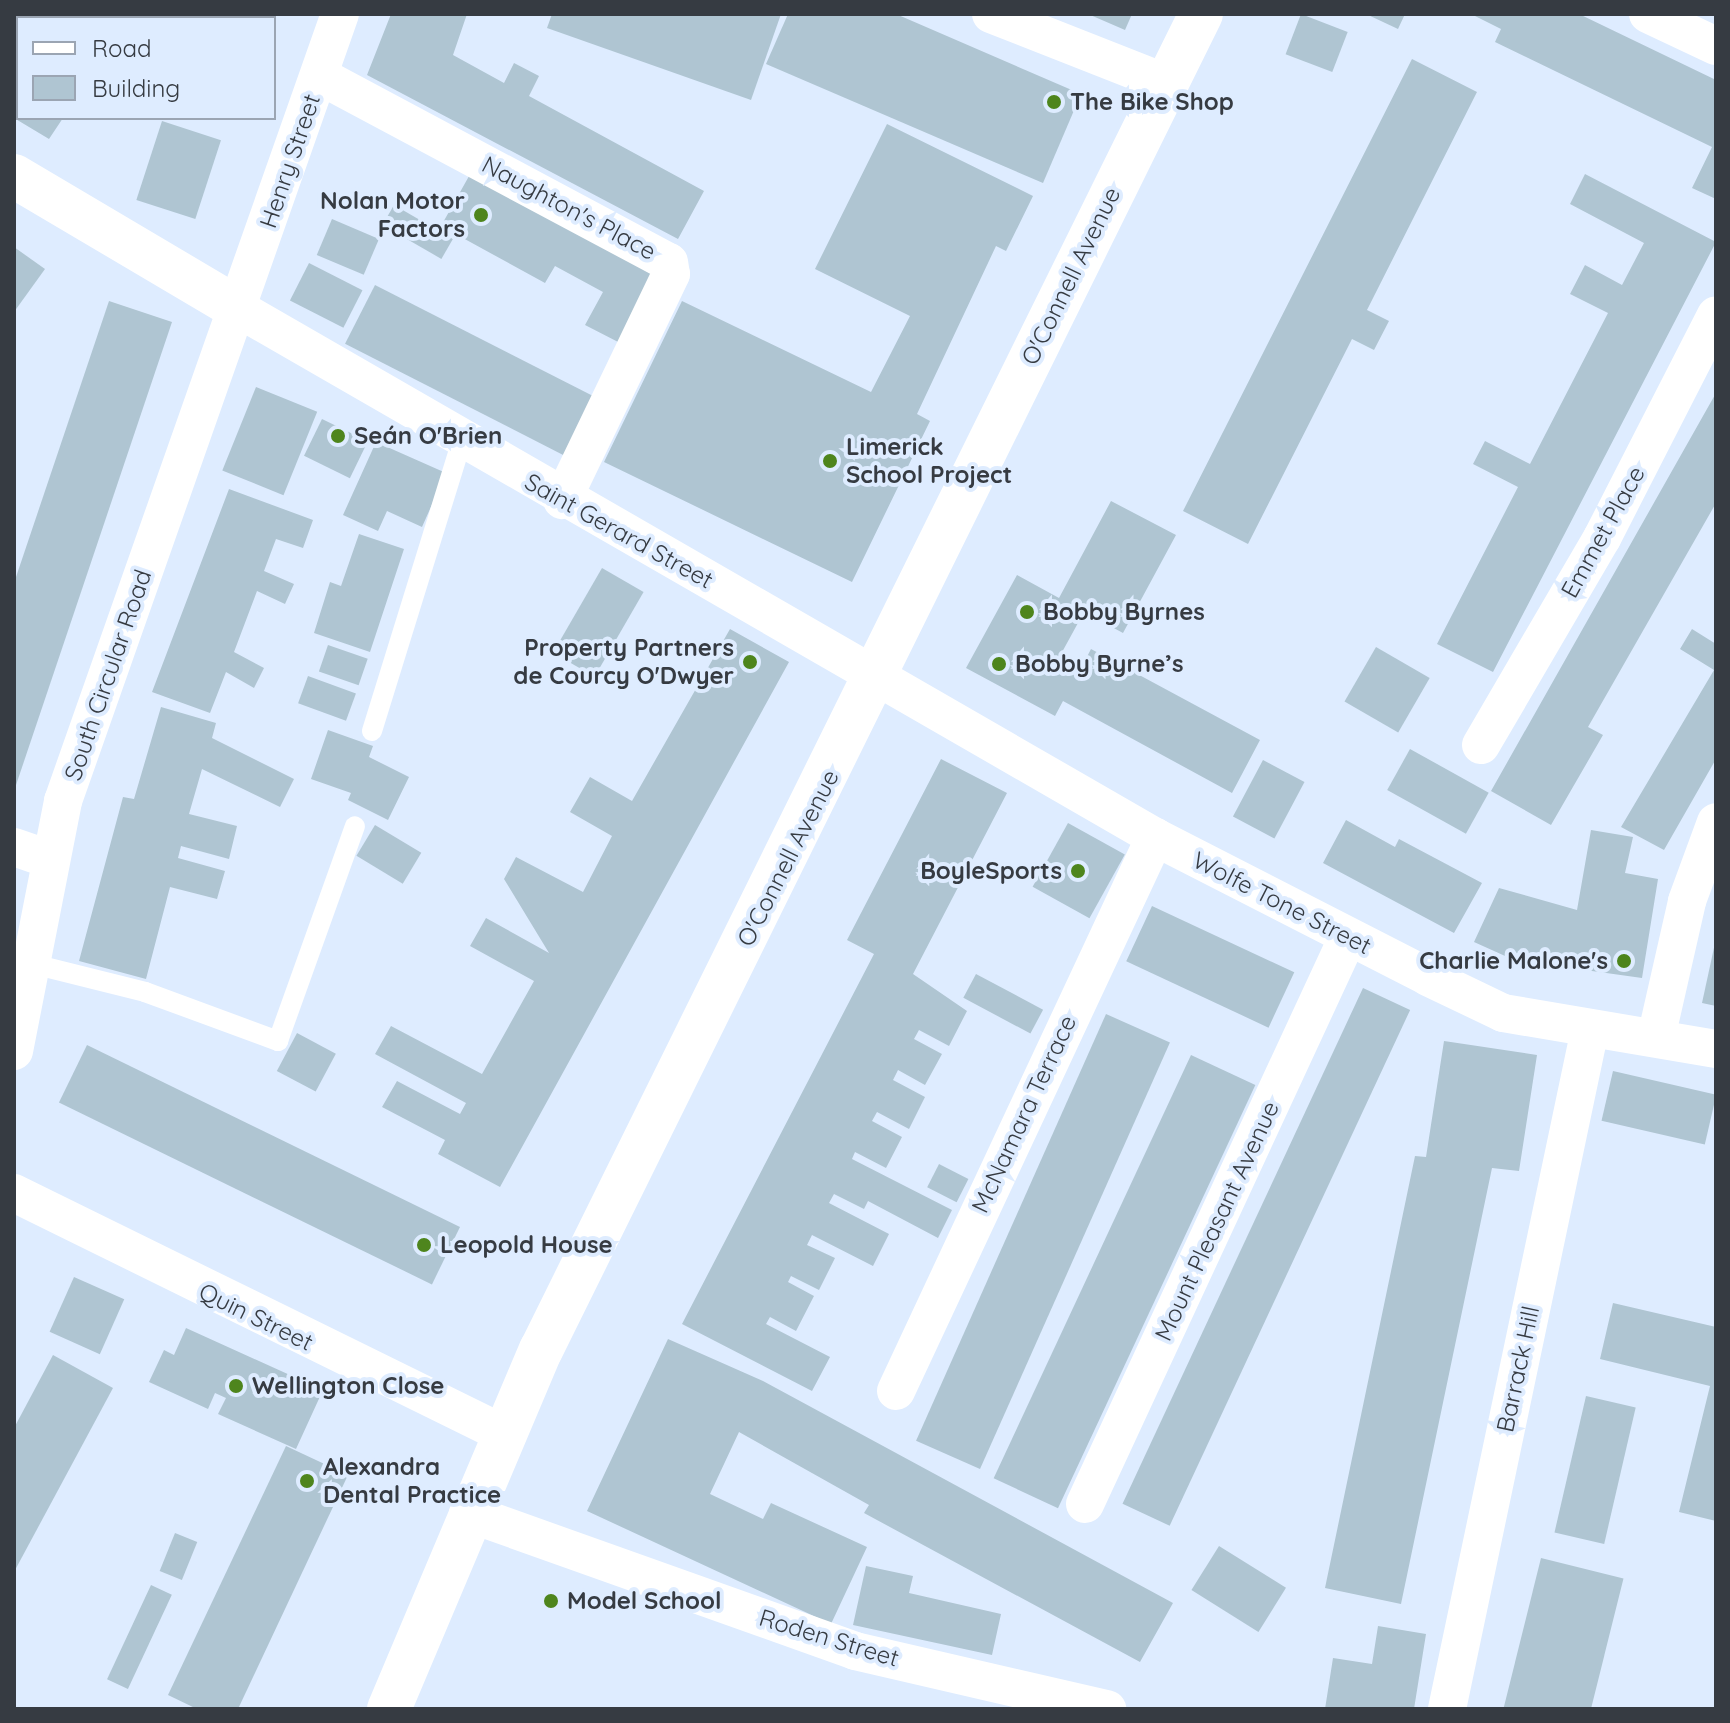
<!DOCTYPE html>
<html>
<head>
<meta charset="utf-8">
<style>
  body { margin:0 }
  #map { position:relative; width:1730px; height:1723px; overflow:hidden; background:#deecff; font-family:Quicksand,sans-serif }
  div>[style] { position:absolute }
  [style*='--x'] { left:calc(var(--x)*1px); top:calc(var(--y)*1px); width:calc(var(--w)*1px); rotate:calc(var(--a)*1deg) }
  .building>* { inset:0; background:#afc5d2; transform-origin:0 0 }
  .lane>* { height:20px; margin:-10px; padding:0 10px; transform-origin:10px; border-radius:10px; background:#fff }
  .street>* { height:38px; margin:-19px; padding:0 19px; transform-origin:19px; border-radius:19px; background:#fff }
  .secondary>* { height:44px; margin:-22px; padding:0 22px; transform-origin:22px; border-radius:22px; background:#fff }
  .dots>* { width:22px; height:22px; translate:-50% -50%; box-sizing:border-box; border:4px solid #deecff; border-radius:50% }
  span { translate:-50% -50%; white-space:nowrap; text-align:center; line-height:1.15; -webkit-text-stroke:8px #deecff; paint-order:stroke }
  .poi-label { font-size:24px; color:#363b42; font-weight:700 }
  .left { translate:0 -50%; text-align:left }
  .right { translate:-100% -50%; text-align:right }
  .street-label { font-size:24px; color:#363b42 }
  .frame { position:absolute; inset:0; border:16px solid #363b42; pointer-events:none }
  .legend { position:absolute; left:16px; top:16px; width:260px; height:104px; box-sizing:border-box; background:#deecff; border:2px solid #9ba5b3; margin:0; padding:10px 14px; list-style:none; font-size:24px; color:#363b42 }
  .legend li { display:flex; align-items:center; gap:16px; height:40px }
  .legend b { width:40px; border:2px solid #9ba5b3 }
</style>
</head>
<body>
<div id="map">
  <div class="building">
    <div style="clip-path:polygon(14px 14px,123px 18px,18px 18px,18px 118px,63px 118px,49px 139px,14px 118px)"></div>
    <div style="clip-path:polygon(140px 14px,201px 14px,139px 18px)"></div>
    <div style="clip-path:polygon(391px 14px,467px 14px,453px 55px,504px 83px,514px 63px,539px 76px,529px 96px,704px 191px,678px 239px,367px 75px)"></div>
    <div style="clip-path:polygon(552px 14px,781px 14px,751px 100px,547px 28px)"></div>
    <div style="clip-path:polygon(788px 14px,896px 14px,1081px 94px,1043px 183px,766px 64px)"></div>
    <div style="clip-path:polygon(1088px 14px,1132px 14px,1125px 30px)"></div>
    <div style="left:1301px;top:14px;width:50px;height:43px;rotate:21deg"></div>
    <div style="clip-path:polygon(1366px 14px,1405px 14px,1398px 29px)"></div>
    <div style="clip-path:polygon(1471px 14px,1579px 14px,1716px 80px,1716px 199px,1692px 188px,1712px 147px,1495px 42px,1501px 29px)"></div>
    <div style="clip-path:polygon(1412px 59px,1477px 92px,1367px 310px,1389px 321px,1374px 350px,1352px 339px,1248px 544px,1183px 511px)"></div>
    <div style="left:162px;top:121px;width:62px;height:83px;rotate:18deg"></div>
    <div style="clip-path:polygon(887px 124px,1033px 196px,1006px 251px,996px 246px,917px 414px,930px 421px,852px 582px,604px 462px,682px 301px,871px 392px,910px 316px,815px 269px)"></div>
    <div style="clip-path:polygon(473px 169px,658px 278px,622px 344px,585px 325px,603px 292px,555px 266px,545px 283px,441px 226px)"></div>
    <div style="clip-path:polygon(1585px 174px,1716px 242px,1493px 672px,1437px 644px,1518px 487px,1473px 464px,1485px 441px,1530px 464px,1608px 313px,1570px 294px,1585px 265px,1622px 285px,1644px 243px,1570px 204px)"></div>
    <div style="left:394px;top:205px;width:68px;height:23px;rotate:30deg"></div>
    <div style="left:332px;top:219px;width:51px;height:39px;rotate:23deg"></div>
    <div style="clip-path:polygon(14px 247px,45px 269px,14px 312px)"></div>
    <div style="left:309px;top:263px;width:60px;height:42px;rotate:27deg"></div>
    <div style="left:375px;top:285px;width:253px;height:66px;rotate:27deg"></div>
    <div style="clip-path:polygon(109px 301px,172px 322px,14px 791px,14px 583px)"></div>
    <div style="left:256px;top:387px;width:66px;height:90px;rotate:22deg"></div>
    <div style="clip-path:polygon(1716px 393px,1716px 503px,1588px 727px,1603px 735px,1551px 825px,1491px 791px)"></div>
    <div style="left:322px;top:419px;width:51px;height:41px;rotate:26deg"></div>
    <div style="clip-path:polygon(376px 442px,446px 473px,422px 527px,387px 511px,378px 531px,343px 515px)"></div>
    <div style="clip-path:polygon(229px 489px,313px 520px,303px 548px,276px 539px,264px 571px,294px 584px,285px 604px,257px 591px,234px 652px,264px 668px,254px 688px,226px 672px,210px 713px,152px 692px)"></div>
    <div style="clip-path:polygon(1111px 501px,1176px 535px,1123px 633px,1084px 612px,1055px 665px,1077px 676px,1091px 649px,1260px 740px,1232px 793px,1063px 701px,1055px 716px,966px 668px,1017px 575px,1059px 598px)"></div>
    <div style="clip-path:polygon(359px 534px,404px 549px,370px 652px,314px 633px,330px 582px,341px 586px)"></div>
    <div style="left:602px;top:568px;width:48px;height:98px;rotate:30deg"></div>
    <div style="clip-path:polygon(730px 629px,789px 662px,500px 1187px,438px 1154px,445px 1140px,382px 1107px,397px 1081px,460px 1114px,466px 1103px,375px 1054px,391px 1026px,482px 1074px,534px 981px,470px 946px,486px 918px,549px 953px,504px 879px,516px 857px,583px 892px,612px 836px,570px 812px,590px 777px,632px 801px)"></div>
    <div style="clip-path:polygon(1692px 629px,1716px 644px,1716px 759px,1664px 850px,1621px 827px,1714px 670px,1680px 649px)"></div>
    <div style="left:328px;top:645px;width:42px;height:28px;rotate:19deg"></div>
    <div style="left:1376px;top:647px;width:62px;height:63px;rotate:30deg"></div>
    <div style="left:308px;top:676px;width:51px;height:29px;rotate:20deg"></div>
    <div style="clip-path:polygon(161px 707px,216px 723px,212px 738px,294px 779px,280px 807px,202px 769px,189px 814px,237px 826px,229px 859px,181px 846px,178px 858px,225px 871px,217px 899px,170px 887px,146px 979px,79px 961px,123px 797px,134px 799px)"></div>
    <div style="clip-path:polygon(328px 730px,373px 746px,369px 757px,409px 777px,388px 820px,348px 800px,351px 793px,311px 779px)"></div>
    <div style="left:1410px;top:749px;width:90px;height:47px;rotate:29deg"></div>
    <div style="clip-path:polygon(941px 759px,1007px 793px,913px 974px,967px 1011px,949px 1046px,919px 1030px,914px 1039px,942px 1054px,925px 1085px,898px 1070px,893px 1080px,925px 1097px,909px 1129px,877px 1112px,872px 1121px,902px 1137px,886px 1168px,855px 1152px,852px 1159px,952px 1210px,938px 1238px,868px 1201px,864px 1209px,834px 1194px,829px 1203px,889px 1234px,873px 1266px,812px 1235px,807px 1245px,835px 1258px,819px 1290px,791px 1276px,788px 1282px,814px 1296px,796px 1331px,770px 1317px,766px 1324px,830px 1357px,812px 1391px,682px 1324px,874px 954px,847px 940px)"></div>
    <div style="left:1263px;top:760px;width:47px;height:64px;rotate:28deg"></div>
    <div style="clip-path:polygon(1346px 820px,1395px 847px,1399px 839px,1482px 883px,1454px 933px,1323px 863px)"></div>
    <div style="left:1068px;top:823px;width:65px;height:73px;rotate:29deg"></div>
    <div style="left:375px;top:825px;width:54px;height:36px;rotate:31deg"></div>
    <div style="clip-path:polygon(1591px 830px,1633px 837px,1625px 873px,1658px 879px,1642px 978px,1514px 960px,1474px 942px,1499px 888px,1577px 910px)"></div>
    <div style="left:1152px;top:906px;width:157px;height:61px;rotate:25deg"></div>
    <div style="clip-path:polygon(1715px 943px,1716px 944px,1716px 1006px,1702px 1003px)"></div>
    <div style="left:976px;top:974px;width:76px;height:27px;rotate:28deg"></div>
    <div style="left:1363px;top:988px;width:52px;height:569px;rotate:25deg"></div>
    <div style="left:1106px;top:1014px;width:70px;height:467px;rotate:24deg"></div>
    <div style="left:297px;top:1033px;width:44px;height:43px;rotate:28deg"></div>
    <div style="clip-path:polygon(1444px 1041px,1537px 1055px,1519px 1171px,1492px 1168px,1401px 1604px,1325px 1588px,1415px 1156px,1426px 1157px)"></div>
    <div style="left:87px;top:1045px;width:415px;height:64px;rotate:26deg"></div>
    <div style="left:1191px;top:1055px;width:71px;height:467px;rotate:25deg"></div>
    <div style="left:1613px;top:1071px;width:106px;height:51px;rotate:13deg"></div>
    <div style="left:939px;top:1164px;width:33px;height:26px;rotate:27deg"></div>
    <div style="left:74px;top:1277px;width:55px;height:60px;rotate:24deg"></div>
    <div style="clip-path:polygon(1613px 1303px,1716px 1327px,1716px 1521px,1679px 1512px,1710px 1386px,1600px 1359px)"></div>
    <div style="clip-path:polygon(186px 1328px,323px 1390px,296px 1449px,218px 1414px,226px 1398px,215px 1393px,208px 1409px,149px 1382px,164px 1350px,174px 1355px)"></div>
    <div style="clip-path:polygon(668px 1339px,763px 1381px,1173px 1603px,1140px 1662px,864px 1513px,869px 1505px,739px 1432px,710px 1494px,763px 1519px,771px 1503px,867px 1547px,831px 1624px,587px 1511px)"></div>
    <div style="clip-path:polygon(53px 1355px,113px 1388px,14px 1572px,14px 1428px)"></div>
    <div style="left:1586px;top:1396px;width:51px;height:140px;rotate:13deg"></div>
    <div style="clip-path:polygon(286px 1446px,348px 1475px,238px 1709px,197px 1709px,168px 1695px)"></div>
    <div style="left:175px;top:1533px;width:24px;height:41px;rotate:22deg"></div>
    <div style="left:1219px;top:1546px;width:79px;height:52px;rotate:32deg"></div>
    <div style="left:1541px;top:1558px;width:85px;height:155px;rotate:14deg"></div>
    <div style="clip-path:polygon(866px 1566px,913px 1576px,909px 1593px,1001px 1614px,992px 1655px,853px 1625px)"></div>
    <div style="left:151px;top:1585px;width:23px;height:104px;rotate:25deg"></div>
    <div style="clip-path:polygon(1378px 1626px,1426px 1634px,1414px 1709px,1325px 1709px,1333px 1658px,1372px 1664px)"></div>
  </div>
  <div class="lane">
    <div style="--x:372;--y:731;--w:301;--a:-72.8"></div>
    <div style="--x:29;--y:963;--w:120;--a:14"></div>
    <div style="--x:145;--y:992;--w:142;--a:20.2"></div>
    <div style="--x:278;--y:1041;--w:228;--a:-70.3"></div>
  </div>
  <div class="street">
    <div style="--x:991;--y:14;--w:186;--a:21.5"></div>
    <div style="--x:1648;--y:14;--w:75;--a:25.2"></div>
    <div style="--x:320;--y:76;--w:395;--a:28.1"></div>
    <div style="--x:669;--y:262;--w:12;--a:81"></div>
    <div style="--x:671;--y:274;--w:251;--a:115.7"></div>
    <div style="--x:237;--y:308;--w:1060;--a:29.95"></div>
    <div style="--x:1155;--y:837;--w:307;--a:27.1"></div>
    <div style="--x:1428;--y:977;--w:83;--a:25.6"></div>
    <div style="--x:1503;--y:1013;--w:216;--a:9.6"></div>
    <div style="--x:1481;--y:745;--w:240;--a:-59.7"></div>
    <div style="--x:1602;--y:538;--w:250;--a:-62.9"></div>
    <div style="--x:14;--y:847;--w:36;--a:19"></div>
    <div style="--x:1656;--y:1038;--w:140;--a:-77.2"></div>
    <div style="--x:1687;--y:901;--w:84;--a:-69.8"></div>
    <div style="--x:14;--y:1051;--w:255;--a:-78.9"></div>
    <div style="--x:63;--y:801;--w:834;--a:-70.61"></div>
    <div style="--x:14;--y:1193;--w:544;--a:26.19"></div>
    <div style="--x:896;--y:1391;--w:612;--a:-64.94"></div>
    <div style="--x:1085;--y:1504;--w:625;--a:-65.12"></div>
    <div style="--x:468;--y:1513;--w:411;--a:19.6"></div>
    <div style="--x:855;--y:1651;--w:259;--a:13"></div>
    <div style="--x:1447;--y:1709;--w:695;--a:-78.12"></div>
  </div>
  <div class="secondary">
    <div style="--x:14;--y:176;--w:259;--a:30.6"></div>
    <div style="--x:389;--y:1709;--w:390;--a:-67.1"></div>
    <div style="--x:541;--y:1350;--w:1490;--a:-63.71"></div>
  </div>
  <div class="dots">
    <div style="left:1054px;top:102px;background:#4e851d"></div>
    <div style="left:481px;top:215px;background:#4e851d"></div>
    <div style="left:338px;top:436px;background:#4e851d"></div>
    <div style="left:830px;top:461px;background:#4e851d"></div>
    <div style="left:1027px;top:612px;background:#4e851d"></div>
    <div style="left:750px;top:662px;background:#4e851d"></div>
    <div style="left:999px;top:664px;background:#4e851d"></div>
    <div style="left:1078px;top:871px;background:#4e851d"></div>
    <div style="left:1624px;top:961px;background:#4e851d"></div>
    <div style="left:424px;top:1245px;background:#4e851d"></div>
    <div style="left:236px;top:1386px;background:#4e851d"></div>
    <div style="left:307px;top:1481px;background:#4e851d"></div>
    <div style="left:551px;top:1601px;background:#4e851d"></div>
  </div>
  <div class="poi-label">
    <span class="left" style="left:1070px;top:102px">The Bike Shop</span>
    <span class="right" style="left:465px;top:215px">Nolan Motor<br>Factors</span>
    <span class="left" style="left:354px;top:436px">Seán O'Brien</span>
    <span class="left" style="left:846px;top:461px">Limerick<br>School Project</span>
    <span class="left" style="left:1043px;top:612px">Bobby Byrnes</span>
    <span class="right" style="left:734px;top:662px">Property Partners<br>de Courcy O'Dwyer</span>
    <span class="left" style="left:1015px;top:664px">Bobby Byrne’s</span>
    <span class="right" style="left:1062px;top:871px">BoyleSports</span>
    <span class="right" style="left:1608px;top:961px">Charlie Malone's</span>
    <span class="left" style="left:440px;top:1245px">Leopold House</span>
    <span class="left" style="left:252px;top:1386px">Wellington Close</span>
    <span class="left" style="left:323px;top:1481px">Alexandra<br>Dental Practice</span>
    <span class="left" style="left:567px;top:1601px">Model School</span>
  </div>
  <div class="street-label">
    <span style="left:290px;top:161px;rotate:-71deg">Henry Street</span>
    <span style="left:569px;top:208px;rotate:28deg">Naughton's Place</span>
    <span style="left:1071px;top:276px;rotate:-64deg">O'Connell Avenue</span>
    <span style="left:619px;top:531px;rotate:29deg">Saint Gerard Street</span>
    <span style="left:1603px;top:532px;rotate:-61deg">Emmet Place</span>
    <span style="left:108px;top:675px;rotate:-71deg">South Circular Road</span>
    <span style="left:788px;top:858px;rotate:-63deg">O'Connell Avenue</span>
    <span style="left:1282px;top:903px;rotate:27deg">Wolfe Tone Street</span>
    <span style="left:1024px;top:1114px;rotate:-65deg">McNamara Terrace</span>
    <span style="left:1217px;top:1221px;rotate:-65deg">Mount Pleasant Avenue</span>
    <span style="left:256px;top:1317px;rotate:26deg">Quin Street</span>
    <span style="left:1518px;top:1369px;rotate:-78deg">Barrack Hill</span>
    <span style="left:829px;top:1638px;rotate:17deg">Roden Street</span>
  </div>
  <div class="frame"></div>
  <ul class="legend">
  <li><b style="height:10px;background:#fff"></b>Road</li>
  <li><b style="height:22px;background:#afc5d2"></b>Building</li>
  </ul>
</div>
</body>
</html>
